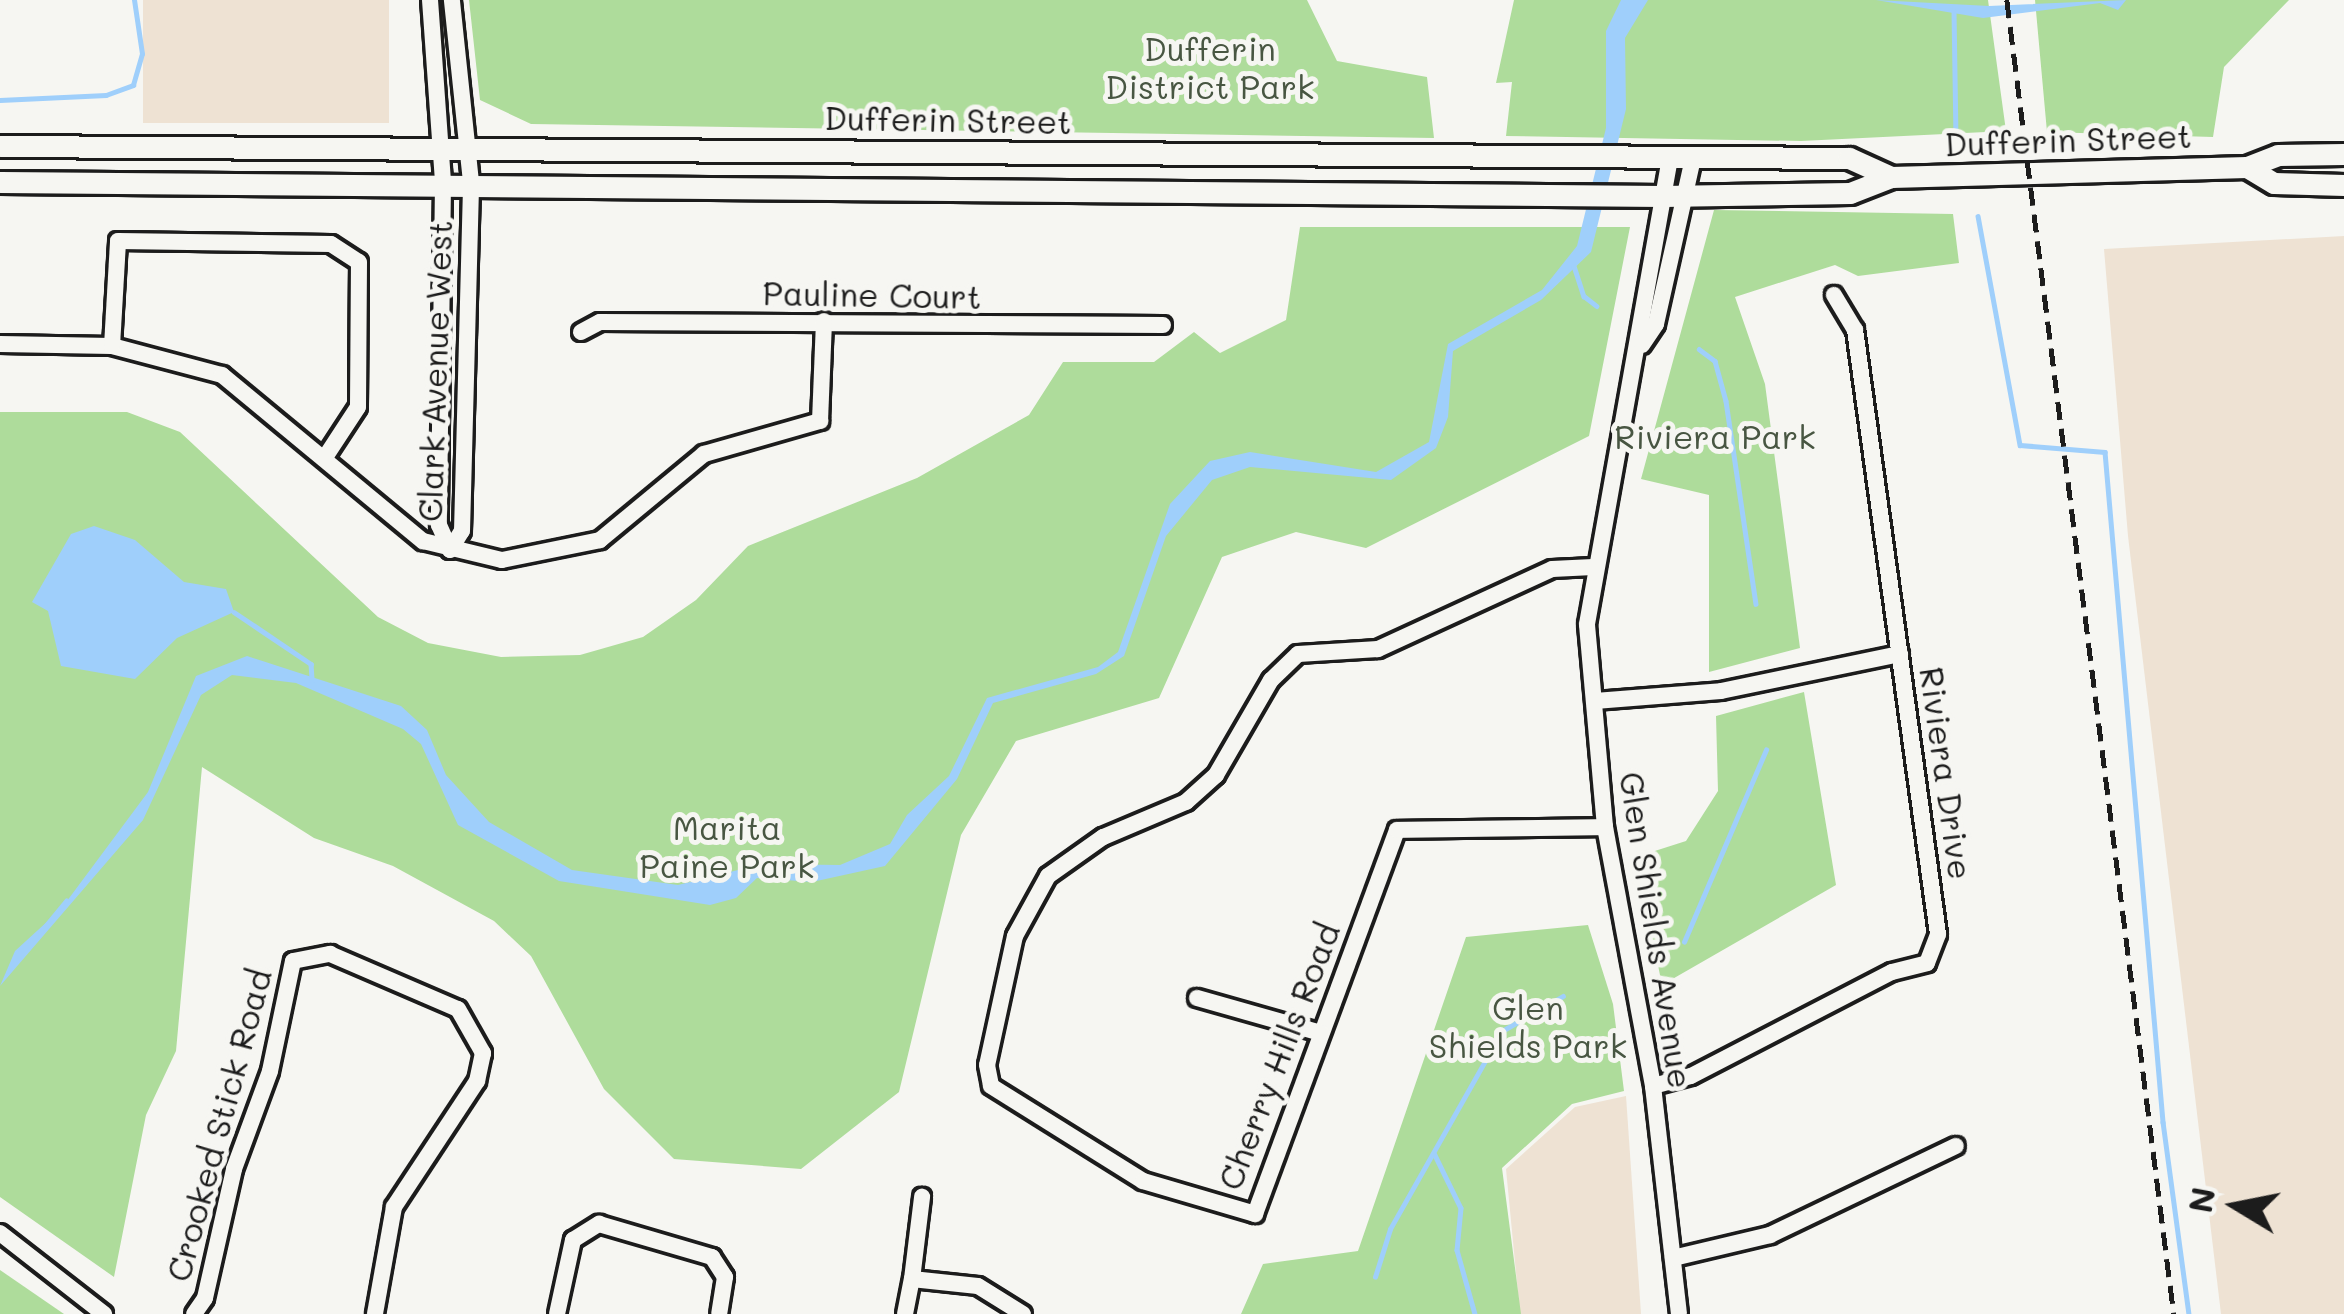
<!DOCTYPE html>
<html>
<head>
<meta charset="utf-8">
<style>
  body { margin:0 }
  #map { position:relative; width:2344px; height:1314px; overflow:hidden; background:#f6f6f2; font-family:Mali,sans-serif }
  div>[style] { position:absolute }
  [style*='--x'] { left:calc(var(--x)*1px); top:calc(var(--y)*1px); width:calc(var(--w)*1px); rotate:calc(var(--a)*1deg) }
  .built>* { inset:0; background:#eee2d3; transform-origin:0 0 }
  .green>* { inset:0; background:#aedc9b }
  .water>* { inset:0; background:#9fcffb }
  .stream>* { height:4.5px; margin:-2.25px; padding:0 2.25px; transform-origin:2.25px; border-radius:2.25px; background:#9fcffb }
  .roads { filter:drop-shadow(3px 0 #1c1c1c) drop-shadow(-3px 0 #1c1c1c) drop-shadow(0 3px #1c1c1c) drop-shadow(0 -3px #1c1c1c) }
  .minor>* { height:16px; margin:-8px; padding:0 8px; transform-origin:8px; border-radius:8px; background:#f6f6f2 }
  .major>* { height:21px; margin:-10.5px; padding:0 10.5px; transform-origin:10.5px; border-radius:10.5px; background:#f6f6f2 }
  .rail>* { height:4.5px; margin-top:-2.25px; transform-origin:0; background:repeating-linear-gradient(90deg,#1c1c1c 0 18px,transparent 0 27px) }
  span { translate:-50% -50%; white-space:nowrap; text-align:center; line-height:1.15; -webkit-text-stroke:10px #f6f6f2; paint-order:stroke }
  .park-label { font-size:33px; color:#485642 }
  .street-label { font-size:33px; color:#1c1c1c }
  .north { position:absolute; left:2176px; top:1146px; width:120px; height:120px; -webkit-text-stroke:9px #f6f6f2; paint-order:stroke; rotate:280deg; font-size:33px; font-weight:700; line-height:48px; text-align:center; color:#1c1c1c }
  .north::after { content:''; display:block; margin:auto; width:42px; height:54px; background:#1c1c1c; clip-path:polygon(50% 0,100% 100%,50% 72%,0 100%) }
</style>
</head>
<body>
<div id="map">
  <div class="built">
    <div style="left:143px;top:0;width:246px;height:123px"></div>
    <div style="clip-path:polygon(2344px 236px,2344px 1314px,2221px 1314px,2128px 536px,2104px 249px)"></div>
    <div style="clip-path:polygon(1626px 1096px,1641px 1314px,1520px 1314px,1506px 1169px,1575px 1107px)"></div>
  </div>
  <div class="green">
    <div style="clip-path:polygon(469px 0,1307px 0,1337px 61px,1427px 77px,1434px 138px,531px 124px,480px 100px)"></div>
    <div style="clip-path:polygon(1514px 0,1988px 0,2006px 131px,1801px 141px,1506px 136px,1512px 82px,1496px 83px)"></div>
    <div style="clip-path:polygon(2035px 0,2289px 0,2224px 67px,2213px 137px,2047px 132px)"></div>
    <div style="clip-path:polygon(1714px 210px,1953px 214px,1959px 263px,1858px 276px,1835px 265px,1735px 297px,1765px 384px,1800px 648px,1709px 672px,1709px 495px,1641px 479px)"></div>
    <div style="clip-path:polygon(1300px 227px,1630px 227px,1589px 436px,1366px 548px,1296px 532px,1222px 557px,1159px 698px,1016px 741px,961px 835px,899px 1092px,801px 1169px,674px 1159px,604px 1089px,531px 956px,494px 921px,393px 866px,314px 838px,202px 767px,176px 1051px,146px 1115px,114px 1277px,0 1197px,0 412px,127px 412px,180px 432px,378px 617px,428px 643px,501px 657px,580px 655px,643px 637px,696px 600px,748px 546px,917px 478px,1029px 415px,1063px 362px,1154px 362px,1194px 332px,1220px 353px,1286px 320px)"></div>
    <div style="clip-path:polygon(1804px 692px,1836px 885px,1662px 985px,1636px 857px,1686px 841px,1718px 791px,1716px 716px)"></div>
    <div style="clip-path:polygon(1588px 925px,1613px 1004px,1624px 1091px,1572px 1104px,1502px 1168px,1521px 1314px,1241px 1314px,1263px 1264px,1358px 1251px,1466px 937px)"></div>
    <div style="clip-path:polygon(0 1270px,64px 1314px,0 1314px)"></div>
  </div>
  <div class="water">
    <div style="clip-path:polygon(1621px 0,1648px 0,1625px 38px,1626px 109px,1591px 252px,1541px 300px,1453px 351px,1448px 417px,1436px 448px,1391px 480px,1250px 467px,1212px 480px,1166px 536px,1124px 656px,1096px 674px,993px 703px,957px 779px,885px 866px,812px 882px,757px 878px,736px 898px,710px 905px,559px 881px,458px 825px,421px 744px,403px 729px,296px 683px,232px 675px,201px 695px,143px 820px,0 986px,15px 951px,61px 909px,148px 792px,196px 676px,247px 656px,401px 706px,427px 730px,446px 775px,489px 822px,572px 870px,678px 885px,762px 864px,840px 865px,890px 844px,907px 815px,949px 776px,987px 698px,1098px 667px,1118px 652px,1170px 504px,1210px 461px,1250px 452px,1376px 472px,1429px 442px,1448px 344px,1542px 290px,1577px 246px,1606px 128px,1606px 31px)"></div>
    <div style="clip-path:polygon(1876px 0,1989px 6px,2126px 0,2118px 10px,2100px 3px,1983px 18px)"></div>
    <div style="clip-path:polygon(94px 526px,135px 540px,184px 582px,226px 589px,234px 612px,177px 638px,135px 679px,61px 666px,48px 611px,32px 602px,71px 534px)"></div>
  </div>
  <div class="stream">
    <div style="--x:1954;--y:11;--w:126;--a:89.1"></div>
    <div style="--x:0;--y:100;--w:106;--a:-2.7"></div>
    <div style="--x:106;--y:95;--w:29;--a:-20"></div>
    <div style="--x:133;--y:85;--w:32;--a:-74"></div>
    <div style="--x:142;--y:54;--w:55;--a:-98.4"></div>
    <div style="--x:1978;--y:216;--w:233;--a:79.6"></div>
    <div style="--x:2020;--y:445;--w:85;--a:4.7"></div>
    <div style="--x:2105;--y:452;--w:673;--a:85.05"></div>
    <div style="--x:2163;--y:1122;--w:194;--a:82.3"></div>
    <div style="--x:1574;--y:266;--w:32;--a:72"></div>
    <div style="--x:1584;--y:296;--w:16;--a:38"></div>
    <div style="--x:1699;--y:349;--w:20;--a:37"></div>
    <div style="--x:1715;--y:361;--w:41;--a:74.6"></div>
    <div style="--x:1726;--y:401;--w:205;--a:81.6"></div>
    <div style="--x:234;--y:612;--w:93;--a:34"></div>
    <div style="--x:311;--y:664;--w:16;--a:86"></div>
    <div style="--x:39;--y:934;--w:43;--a:-50.7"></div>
    <div style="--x:1684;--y:942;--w:209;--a:-66.9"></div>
    <div style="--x:1434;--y:1153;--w:61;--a:63.9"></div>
    <div style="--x:1461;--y:1208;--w:42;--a:95.4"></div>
    <div style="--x:1457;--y:1250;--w:66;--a:74.3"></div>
    <div style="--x:1375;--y:1277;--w:50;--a:-72.6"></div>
    <div style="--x:1390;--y:1229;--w:227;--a:-60.5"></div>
    <div style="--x:1502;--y:1031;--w:70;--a:-29.8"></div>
  </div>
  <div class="roads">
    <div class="minor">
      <div style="--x:430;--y:0;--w:182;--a:85.9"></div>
      <div style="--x:443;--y:182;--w:343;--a:90.7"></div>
      <div style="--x:439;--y:525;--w:27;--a:66"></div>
      <div style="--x:1670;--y:158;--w:474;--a:100.1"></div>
      <div style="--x:1587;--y:625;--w:203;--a:84.9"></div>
      <div style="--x:1605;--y:827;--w:263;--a:79.5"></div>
      <div style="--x:1653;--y:1086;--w:229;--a:83.5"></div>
      <div style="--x:581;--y:332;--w:21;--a:-28"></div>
      <div style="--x:600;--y:322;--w:563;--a:0.31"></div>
      <div style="--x:0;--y:344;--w:112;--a:1"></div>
      <div style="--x:112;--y:346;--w:114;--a:14.8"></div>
      <div style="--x:222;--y:375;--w:261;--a:39.6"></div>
      <div style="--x:423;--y:541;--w:81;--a:13.5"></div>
      <div style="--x:502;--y:560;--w:100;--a:-11.5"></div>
      <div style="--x:600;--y:540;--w:135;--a:-39.6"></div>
      <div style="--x:704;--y:454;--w:121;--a:-15.9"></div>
      <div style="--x:820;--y:421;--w:100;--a:-87.7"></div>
      <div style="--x:1642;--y:345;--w:25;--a:-56"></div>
      <div style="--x:1656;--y:324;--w:169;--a:-77.4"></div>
      <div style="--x:112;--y:346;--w:105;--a:-86.7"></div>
      <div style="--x:118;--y:241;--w:213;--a:0.8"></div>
      <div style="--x:331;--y:244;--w:33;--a:33"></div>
      <div style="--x:359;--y:262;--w:145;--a:90.4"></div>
      <div style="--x:358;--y:407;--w:62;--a:123.2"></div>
      <div style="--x:450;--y:550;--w:22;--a:-58"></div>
      <div style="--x:462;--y:531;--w:349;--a:-88.5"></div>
      <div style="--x:471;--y:182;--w:183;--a:-96"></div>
      <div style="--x:1593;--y:567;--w:41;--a:177.2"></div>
      <div style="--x:1552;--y:569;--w:192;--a:155.3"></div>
      <div style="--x:1378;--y:649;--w:80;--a:176.4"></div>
      <div style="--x:1298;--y:654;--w:37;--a:136"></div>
      <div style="--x:1271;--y:680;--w:110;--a:120.1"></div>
      <div style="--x:1216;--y:775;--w:40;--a:138"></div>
      <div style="--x:1186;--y:802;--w:90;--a:157.1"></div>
      <div style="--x:1103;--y:837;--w:67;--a:144.7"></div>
      <div style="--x:1048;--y:876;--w:68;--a:118.8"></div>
      <div style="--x:1015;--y:936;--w:132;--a:102.2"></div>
      <div style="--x:987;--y:1065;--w:21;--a:79"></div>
      <div style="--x:991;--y:1086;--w:179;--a:32"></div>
      <div style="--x:1143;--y:1181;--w:117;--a:16.4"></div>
      <div style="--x:1255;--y:1214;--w:409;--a:-69.7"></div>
      <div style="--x:1397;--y:830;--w:208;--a:-0.8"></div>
      <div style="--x:1595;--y:701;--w:126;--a:-4.5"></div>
      <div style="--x:1721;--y:691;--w:183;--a:-11.7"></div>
      <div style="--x:1197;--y:998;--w:129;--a:15.8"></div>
      <div style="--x:1653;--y:1086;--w:39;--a:-15"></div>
      <div style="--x:1691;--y:1076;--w:226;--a:-27.4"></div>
      <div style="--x:1892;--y:972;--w:36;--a:-14"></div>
      <div style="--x:1927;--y:963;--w:31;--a:-69"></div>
      <div style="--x:1938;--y:934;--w:610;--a:-97.82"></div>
      <div style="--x:1855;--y:330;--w:41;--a:-121"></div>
      <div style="--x:0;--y:1233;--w:132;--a:37.9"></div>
      <div style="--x:1673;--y:1258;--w:100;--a:-13.3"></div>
      <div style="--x:1770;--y:1235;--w:206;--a:-25.6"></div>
      <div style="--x:912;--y:1279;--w:83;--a:-83"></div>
      <div style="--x:194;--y:1314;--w:19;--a:-55"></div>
      <div style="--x:205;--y:1298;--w:132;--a:-77.3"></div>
      <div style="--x:234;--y:1169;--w:104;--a:-69.8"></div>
      <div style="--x:270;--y:1071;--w:112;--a:-78.2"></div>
      <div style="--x:293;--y:961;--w:38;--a:-11"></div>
      <div style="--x:330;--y:954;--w:139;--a:23.3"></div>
      <div style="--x:458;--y:1009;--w:51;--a:60.4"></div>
      <div style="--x:483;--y:1053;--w:29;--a:102"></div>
      <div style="--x:477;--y:1081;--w:151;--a:123.4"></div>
      <div style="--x:394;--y:1207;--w:109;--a:100.1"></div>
      <div style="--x:557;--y:1314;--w:76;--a:-77.8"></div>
      <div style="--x:573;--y:1240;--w:31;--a:-32"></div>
      <div style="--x:599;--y:1224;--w:118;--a:16.3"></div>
      <div style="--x:712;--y:1257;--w:24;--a:57"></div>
      <div style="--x:725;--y:1277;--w:37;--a:99"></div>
      <div style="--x:905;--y:1314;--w:36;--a:-79"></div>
      <div style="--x:912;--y:1279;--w:66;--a:6.1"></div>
      <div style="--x:978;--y:1286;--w:53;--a:31.9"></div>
    </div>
    <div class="major">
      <div style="--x:0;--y:146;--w:1849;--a:0.37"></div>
      <div style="--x:1849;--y:158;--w:46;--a:24.3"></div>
      <div style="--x:2247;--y:167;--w:31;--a:31"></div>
      <div style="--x:2274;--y:183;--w:70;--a:1.6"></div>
      <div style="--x:0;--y:182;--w:1663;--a:0.48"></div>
      <div style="--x:1663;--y:196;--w:187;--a:-0.9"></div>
      <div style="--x:1850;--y:193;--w:44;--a:-21.3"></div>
      <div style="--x:1891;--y:177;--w:356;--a:-1.6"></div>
      <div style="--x:2247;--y:167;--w:33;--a:-21"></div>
      <div style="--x:2278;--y:155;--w:66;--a:-0.9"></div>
    </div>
  </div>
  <div class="rail">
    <div style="--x:2007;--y:0;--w:1325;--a:82.76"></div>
  </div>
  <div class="park-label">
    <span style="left:1210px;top:67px">Dufferin<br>District Park</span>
    <span style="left:1715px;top:436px">Riviera Park</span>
    <span style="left:727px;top:846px">Marita<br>Paine Park</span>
    <span style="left:1528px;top:1026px">Glen<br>Shields Park</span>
  </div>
  <div class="street-label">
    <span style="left:948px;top:119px;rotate:1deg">Dufferin Street</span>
    <span style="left:2068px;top:139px;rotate:-2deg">Dufferin Street</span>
    <span style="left:872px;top:294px;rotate:1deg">Pauline Court</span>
    <span style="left:434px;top:371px;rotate:-88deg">Clark Avenue West</span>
    <span style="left:1947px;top:773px;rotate:82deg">Riviera Drive</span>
    <span style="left:1657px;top:930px;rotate:81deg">Glen Shields Avenue</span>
    <span style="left:1278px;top:1056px;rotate:-69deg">Cherry Hills Road</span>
    <span style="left:218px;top:1125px;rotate:-75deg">Crooked Stick Road</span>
  </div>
  <div class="north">N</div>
</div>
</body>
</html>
